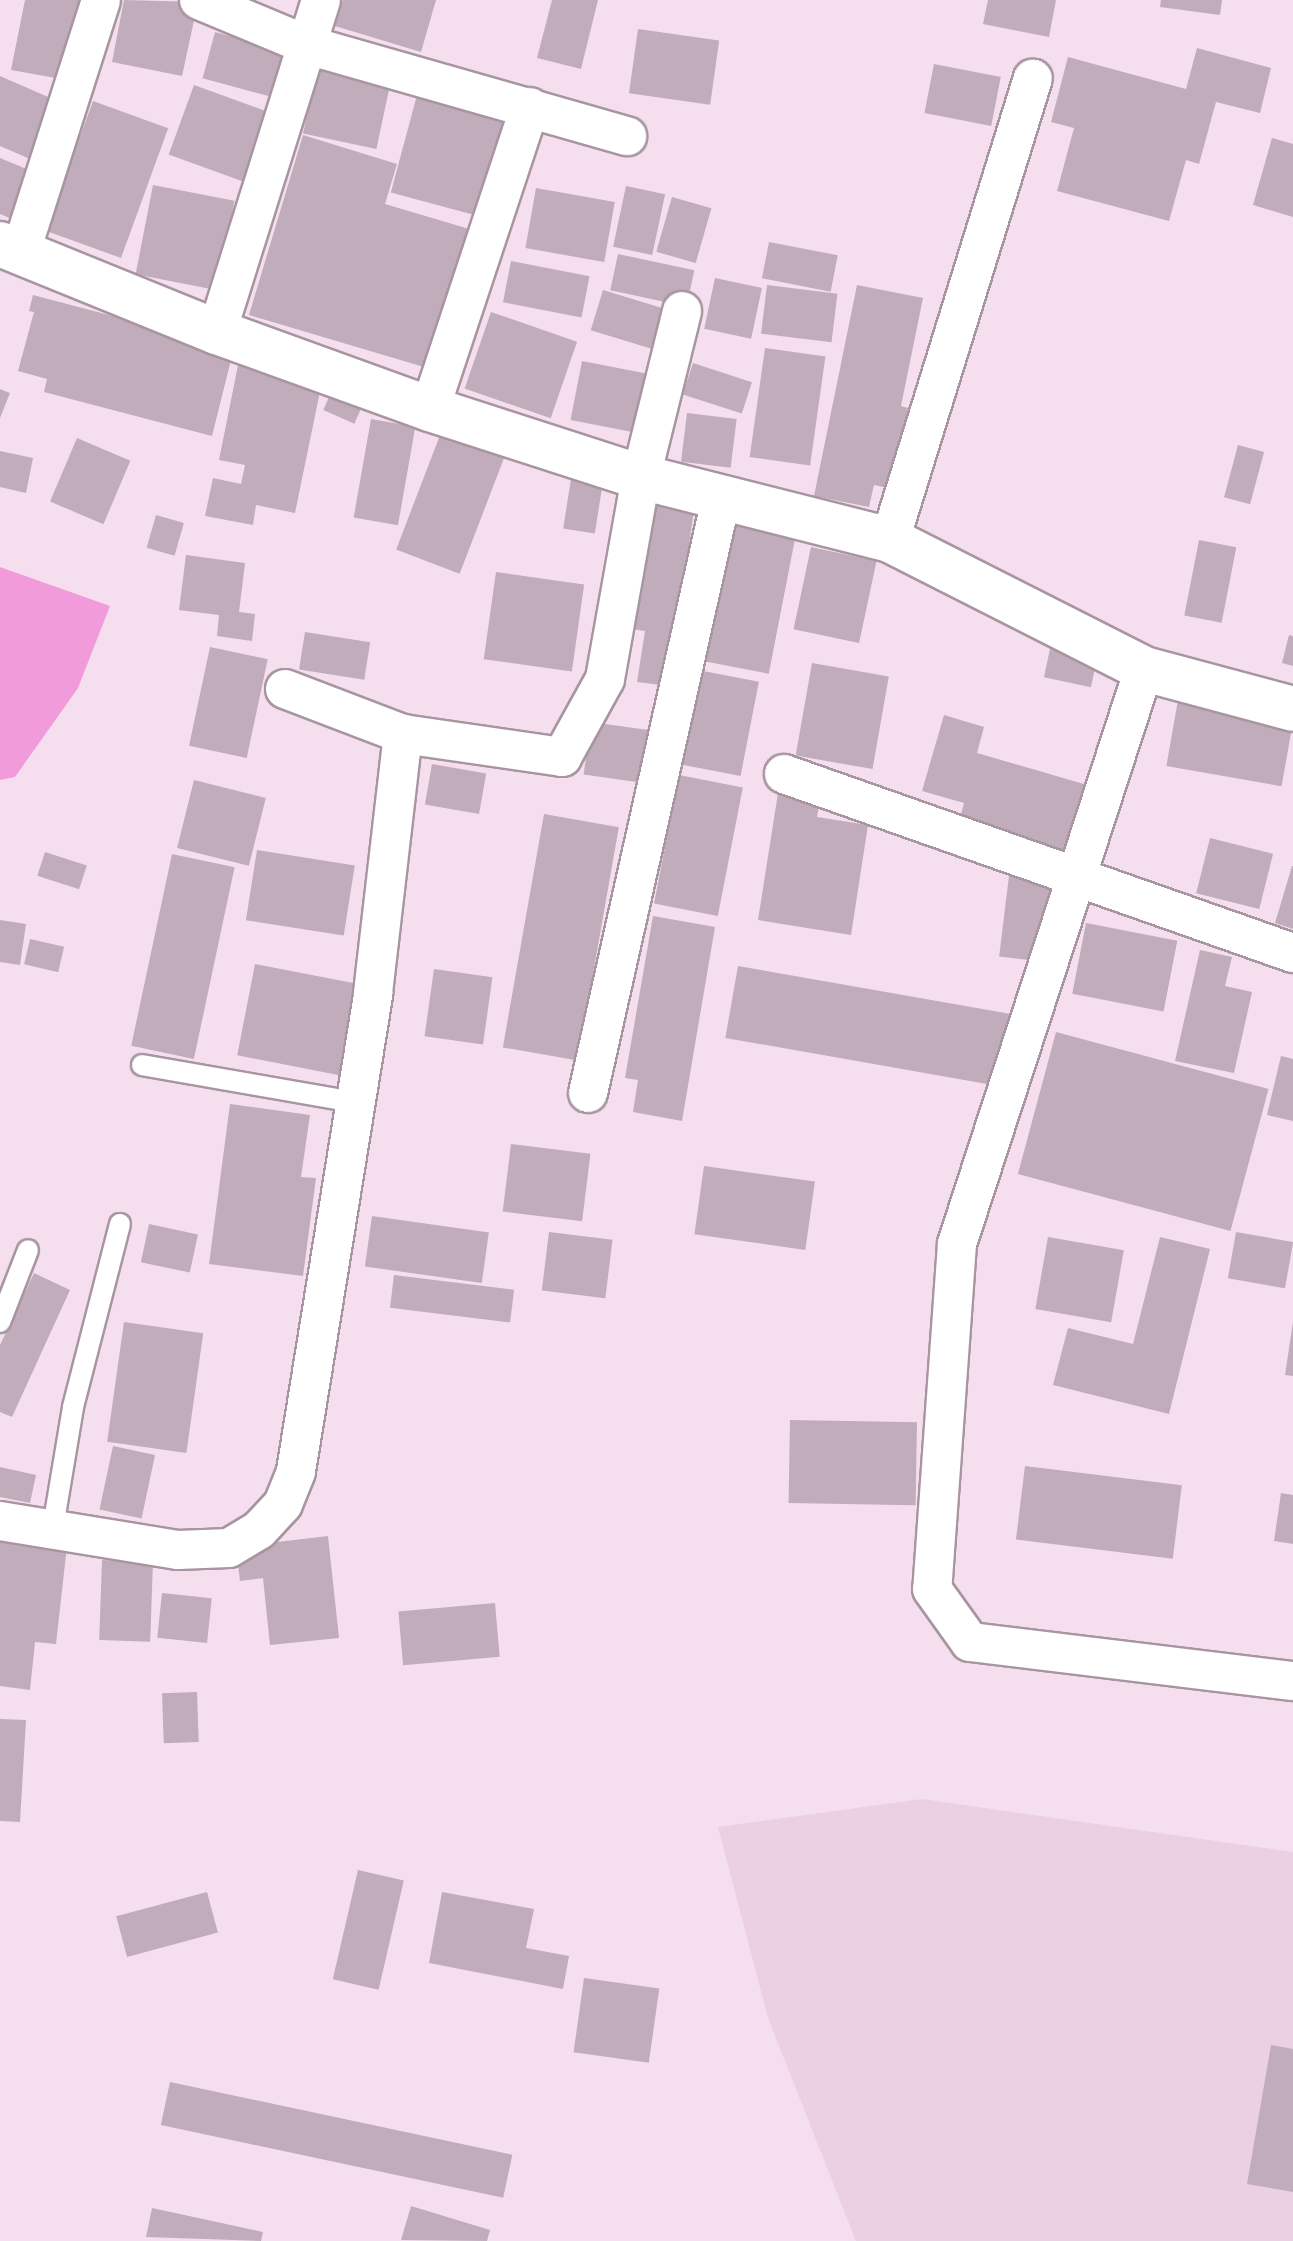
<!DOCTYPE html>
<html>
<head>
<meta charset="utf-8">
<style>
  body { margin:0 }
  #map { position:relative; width:1293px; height:2241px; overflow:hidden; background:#f5dfee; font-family:Figtree,sans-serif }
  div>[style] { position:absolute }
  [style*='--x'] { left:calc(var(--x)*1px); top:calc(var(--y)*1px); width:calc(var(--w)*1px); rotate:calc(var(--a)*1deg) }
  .built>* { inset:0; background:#ebcfe2 }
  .water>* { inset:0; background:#f29bda }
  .building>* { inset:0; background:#c0acba; transform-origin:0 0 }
  .roads { filter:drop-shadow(2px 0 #a895a2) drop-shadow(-2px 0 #a895a2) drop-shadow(0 2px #a895a2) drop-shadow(0 -2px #a895a2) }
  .lane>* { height:20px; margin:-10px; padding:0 10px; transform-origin:10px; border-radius:10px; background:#fff }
  .street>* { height:38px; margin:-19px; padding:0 19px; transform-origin:19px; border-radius:19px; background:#fff }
  .secondary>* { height:44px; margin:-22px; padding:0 22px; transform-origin:22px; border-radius:22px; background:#fff }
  span { translate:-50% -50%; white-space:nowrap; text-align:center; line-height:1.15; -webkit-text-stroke:6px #fff; paint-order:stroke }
</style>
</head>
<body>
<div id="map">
  <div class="built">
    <div style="clip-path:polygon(922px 1799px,1293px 1852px,1293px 2241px,856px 2241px,768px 2018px,718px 1827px)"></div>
  </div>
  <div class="water">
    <div style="clip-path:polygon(0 567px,110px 606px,78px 688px,15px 777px,0 780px)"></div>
  </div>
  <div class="building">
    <div style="clip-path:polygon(25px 0,83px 0,67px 80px,11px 70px)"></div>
    <div style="clip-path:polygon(124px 0,198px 2px,182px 76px,112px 62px)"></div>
    <div style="clip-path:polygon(343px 0,436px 0,421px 52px,335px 26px)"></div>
    <div style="clip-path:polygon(552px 0,598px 0,581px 69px,537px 58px)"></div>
    <div style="clip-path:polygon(988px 0,1056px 0,1049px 37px,983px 24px)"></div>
    <div style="clip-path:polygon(1161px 0,1222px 0,1220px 15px,1160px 7px)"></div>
    <div style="left:638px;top:29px;width:82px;height:65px;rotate:8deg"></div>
    <div style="left:215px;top:32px;width:76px;height:48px;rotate:15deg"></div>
    <div style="clip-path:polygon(1197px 48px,1271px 68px,1260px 113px,1216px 102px,1199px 164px,1186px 160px,1169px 221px,1057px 191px,1074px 128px,1051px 122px,1068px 57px,1186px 89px)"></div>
    <div style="left:318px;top:63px;width:75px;height:72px;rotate:12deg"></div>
    <div style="left:934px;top:64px;width:68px;height:50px;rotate:11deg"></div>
    <div style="clip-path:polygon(0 76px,55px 100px,30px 159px,0 146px)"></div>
    <div style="left:194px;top:85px;width:90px;height:74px;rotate:20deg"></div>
    <div style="left:417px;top:95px;width:97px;height:101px;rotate:15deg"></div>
    <div style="left:93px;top:101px;width:80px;height:138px;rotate:20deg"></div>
    <div style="clip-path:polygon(303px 135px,397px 164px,385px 204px,476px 231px,434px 370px,249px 315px)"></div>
    <div style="clip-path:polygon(1272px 138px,1293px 144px,1293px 217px,1253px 205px)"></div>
    <div style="clip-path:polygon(0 158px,36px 173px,17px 221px,0 214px)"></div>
    <div style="left:153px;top:185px;width:83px;height:91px;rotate:11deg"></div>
    <div style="left:626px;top:186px;width:40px;height:62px;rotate:12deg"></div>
    <div style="left:536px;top:188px;width:80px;height:61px;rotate:10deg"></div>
    <div style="left:672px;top:197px;width:41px;height:57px;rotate:16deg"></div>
    <div style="left:769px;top:242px;width:70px;height:37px;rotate:11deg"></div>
    <div style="left:618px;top:254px;width:78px;height:37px;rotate:12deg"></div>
    <div style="left:511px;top:261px;width:80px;height:42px;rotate:11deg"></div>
    <div style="left:715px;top:278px;width:48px;height:52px;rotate:12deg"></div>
    <div style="left:767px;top:285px;width:71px;height:49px;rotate:7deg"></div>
    <div style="clip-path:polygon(857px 285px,923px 298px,901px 406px,908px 408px,893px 489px,874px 485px,869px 507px,814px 496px)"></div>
    <div style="left:603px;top:290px;width:73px;height:42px;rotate:17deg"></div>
    <div style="clip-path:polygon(33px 295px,234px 348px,212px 436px,44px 392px,47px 379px,18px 371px,34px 312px,29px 311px)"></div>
    <div style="left:491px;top:312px;width:91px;height:81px;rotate:19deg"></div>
    <div style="left:765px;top:348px;width:61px;height:110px;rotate:8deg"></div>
    <div style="clip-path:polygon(240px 355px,324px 372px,295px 513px,256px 505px,253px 525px,205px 516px,213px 478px,241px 484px,245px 465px,219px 460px)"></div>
    <div style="left:582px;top:361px;width:76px;height:60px;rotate:11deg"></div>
    <div style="left:693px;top:363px;width:62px;height:33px;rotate:18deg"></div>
    <div style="left:333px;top:388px;width:34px;height:24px;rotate:24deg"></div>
    <div style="clip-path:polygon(0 389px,10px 393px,0 418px)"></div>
    <div style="left:687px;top:413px;width:50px;height:49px;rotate:7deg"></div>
    <div style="left:371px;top:419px;width:45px;height:100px;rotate:10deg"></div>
    <div style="left:442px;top:430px;width:68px;height:128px;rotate:21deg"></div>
    <div style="left:77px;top:438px;width:58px;height:69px;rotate:23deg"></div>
    <div style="left:1238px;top:445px;width:27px;height:54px;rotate:15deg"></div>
    <div style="clip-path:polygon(0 451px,33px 458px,26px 493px,0 487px)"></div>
    <div style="left:571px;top:479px;width:32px;height:50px;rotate:9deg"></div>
    <div style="clip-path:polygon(644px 495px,695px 503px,669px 686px,637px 682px,645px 631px,625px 628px)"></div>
    <div style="left:733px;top:512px;width:66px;height:152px;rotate:11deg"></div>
    <div style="left:156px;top:515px;width:29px;height:34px;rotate:16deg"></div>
    <div style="left:1199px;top:540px;width:38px;height:77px;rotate:11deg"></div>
    <div style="left:811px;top:547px;width:67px;height:84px;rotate:12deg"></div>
    <div style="clip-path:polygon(186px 555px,245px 563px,239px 612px,255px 614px,252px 641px,217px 636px,219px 615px,179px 610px)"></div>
    <div style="left:496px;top:572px;width:89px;height:88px;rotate:8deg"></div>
    <div style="left:305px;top:632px;width:66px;height:38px;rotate:9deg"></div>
    <div style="clip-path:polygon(1289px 635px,1293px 636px,1293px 666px,1282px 663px)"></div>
    <div style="left:1051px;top:644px;width:48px;height:34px;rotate:12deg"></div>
    <div style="left:210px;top:647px;width:59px;height:101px;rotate:12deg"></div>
    <div style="left:812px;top:663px;width:78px;height:94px;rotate:10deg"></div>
    <div style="left:698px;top:670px;width:62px;height:96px;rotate:11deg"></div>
    <div style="left:1178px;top:700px;width:117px;height:67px;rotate:10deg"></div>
    <div style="clip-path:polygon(944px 715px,984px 727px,977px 753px,1094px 787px,1074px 855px,959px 822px,964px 803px,922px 791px)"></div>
    <div style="left:591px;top:722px;width:68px;height:53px;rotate:8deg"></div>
    <div style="left:432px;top:764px;width:55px;height:41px;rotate:10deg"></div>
    <div style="left:679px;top:775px;width:65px;height:131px;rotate:11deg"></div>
    <div style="left:194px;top:780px;width:74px;height:70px;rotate:14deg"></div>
    <div style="clip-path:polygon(778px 793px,820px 800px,817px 817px,868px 825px,851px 935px,758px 920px)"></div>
    <div style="left:544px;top:814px;width:76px;height:237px;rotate:10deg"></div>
    <div style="left:1210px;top:838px;width:65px;height:57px;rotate:14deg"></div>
    <div style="left:257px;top:850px;width:99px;height:71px;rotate:9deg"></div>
    <div style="left:45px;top:852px;width:44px;height:25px;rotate:18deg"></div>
    <div style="left:172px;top:854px;width:64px;height:196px;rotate:12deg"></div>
    <div style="clip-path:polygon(1292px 866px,1293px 866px,1293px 929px,1275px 923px)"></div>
    <div style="left:1009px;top:876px;width:47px;height:81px;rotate:7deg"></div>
    <div style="clip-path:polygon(653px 916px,715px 927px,682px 1121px,633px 1112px,638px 1080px,625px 1078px)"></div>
    <div style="clip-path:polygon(0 920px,26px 924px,20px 965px,0 962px)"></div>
    <div style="left:1086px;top:923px;width:93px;height:72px;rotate:11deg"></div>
    <div style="left:30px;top:939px;width:35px;height:26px;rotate:13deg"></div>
    <div style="clip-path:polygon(1200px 950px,1232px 957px,1225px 986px,1252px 992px,1234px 1073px,1175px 1061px)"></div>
    <div style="left:255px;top:964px;width:104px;height:93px;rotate:11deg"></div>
    <div style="left:738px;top:966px;width:280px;height:73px;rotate:10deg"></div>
    <div style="left:434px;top:969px;width:59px;height:68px;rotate:8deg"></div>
    <div style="left:1056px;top:1032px;width:220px;height:147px;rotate:15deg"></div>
    <div style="clip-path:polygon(1281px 1056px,1293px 1059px,1293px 1121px,1267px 1115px)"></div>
    <div style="clip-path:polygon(230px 1104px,310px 1115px,301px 1177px,316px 1178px,303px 1276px,209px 1264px)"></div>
    <div style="left:511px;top:1144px;width:80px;height:68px;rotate:7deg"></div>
    <div style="left:704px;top:1166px;width:112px;height:69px;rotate:8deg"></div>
    <div style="left:372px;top:1216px;width:118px;height:51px;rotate:8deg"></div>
    <div style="left:149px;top:1224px;width:50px;height:39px;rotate:12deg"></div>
    <div style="left:549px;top:1232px;width:64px;height:59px;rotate:7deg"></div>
    <div style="left:1236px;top:1232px;width:58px;height:47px;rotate:10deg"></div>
    <div style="left:1048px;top:1237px;width:77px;height:73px;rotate:10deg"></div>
    <div style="clip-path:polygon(1160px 1237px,1210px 1249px,1169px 1414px,1053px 1385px,1068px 1328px,1133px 1344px)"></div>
    <div style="clip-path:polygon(34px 1273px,70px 1290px,12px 1417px,0 1412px,0 1345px)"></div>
    <div style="left:394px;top:1275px;width:121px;height:33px;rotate:7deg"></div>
    <div style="left:124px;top:1322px;width:80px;height:121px;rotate:8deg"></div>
    <div style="clip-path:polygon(1293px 1322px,1293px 1376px,1285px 1375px)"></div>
    <div style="left:790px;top:1420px;width:127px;height:83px;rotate:1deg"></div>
    <div style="left:113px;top:1446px;width:43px;height:65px;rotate:12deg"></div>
    <div style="left:1025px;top:1466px;width:158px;height:74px;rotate:7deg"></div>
    <div style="clip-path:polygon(0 1467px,36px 1475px,30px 1503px,0 1497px)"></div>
    <div style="clip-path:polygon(1281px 1493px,1293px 1495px,1293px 1544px,1274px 1541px)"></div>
    <div style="clip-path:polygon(328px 1536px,339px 1638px,270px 1645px,263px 1578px,240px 1581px,236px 1547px)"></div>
    <div style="clip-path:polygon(0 1539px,67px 1546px,56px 1644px,35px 1642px,30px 1690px,0 1686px)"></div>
    <div style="left:102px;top:1560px;width:51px;height:80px;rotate:2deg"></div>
    <div style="left:162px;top:1593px;width:50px;height:45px;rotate:6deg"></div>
    <div style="left:495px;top:1603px;width:54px;height:97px;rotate:85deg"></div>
    <div style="left:197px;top:1692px;width:50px;height:35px;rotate:88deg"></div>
    <div style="clip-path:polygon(0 1719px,26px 1720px,20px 1822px,0 1821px)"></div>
    <div style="left:358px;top:1870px;width:47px;height:112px;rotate:13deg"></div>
    <div style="left:207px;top:1892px;width:42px;height:94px;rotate:75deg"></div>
    <div style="clip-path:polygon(442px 1892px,534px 1909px,526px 1948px,569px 1956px,563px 1989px,429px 1963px)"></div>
    <div style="left:584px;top:1978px;width:76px;height:75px;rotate:8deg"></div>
    <div style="clip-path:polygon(1271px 2045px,1293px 2049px,1293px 2192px,1247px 2184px)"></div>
    <div style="left:170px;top:2082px;width:350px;height:44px;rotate:12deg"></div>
    <div style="clip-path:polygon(411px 2206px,490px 2230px,487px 2241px,401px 2240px)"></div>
    <div style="clip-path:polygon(152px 2208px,263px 2232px,261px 2241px,146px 2237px)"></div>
  </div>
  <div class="roads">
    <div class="lane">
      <div style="--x:142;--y:1065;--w:216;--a:9.9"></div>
      <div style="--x:0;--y:1322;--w:77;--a:-68.7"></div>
      <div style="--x:53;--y:1527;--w:122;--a:-80.5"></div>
      <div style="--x:73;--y:1407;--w:189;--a:-75.6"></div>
    </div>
    <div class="street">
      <div style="--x:199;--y:0;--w:117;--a:22.6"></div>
      <div style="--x:307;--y:45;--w:333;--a:15.9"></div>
      <div style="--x:21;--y:251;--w:263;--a:-72.3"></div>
      <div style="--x:217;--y:332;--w:348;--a:-72.6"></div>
      <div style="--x:430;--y:409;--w:318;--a:-71.7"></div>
      <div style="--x:890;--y:540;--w:483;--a:-72.8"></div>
      <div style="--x:1144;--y:669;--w:605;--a:108.02"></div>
      <div style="--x:957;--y:1244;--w:346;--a:94.1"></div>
      <div style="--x:932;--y:1589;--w:65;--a:54.4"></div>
      <div style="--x:970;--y:1642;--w:325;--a:6.9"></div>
      <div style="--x:285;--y:689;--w:126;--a:20.9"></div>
      <div style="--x:403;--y:734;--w:161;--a:8.2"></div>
      <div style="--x:562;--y:757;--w:89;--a:-61.1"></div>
      <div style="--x:605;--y:679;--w:205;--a:-79.9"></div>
      <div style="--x:641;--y:477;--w:171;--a:-76.1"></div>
      <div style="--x:784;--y:774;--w:540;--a:19.38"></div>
      <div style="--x:588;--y:1093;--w:609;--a:-77.38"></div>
      <div style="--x:0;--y:1521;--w:180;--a:9.3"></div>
      <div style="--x:178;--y:1550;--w:51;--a:-2.2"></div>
      <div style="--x:229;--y:1548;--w:35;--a:-31"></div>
      <div style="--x:259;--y:1530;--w:35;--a:-47"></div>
      <div style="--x:283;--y:1504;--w:35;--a:-68"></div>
      <div style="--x:296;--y:1471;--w:484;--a:-80.8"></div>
      <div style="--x:373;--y:993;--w:261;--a:-83.4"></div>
    </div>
    <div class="secondary">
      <div style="--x:0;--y:244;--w:234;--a:22.1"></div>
      <div style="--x:217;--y:332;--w:226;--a:19.9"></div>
      <div style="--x:430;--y:409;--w:222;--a:17.9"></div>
      <div style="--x:641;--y:477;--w:257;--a:14.2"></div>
      <div style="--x:890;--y:540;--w:285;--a:26.9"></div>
      <div style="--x:1144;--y:669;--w:154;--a:15"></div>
    </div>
  </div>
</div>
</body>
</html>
